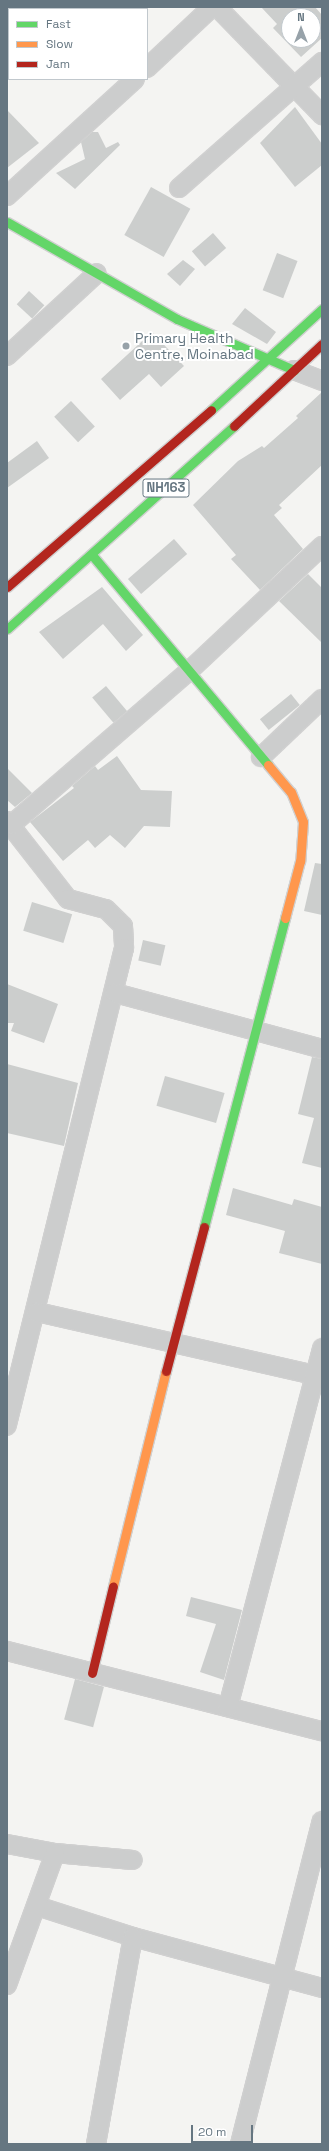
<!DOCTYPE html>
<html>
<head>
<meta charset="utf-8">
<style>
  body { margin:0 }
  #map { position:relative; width:329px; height:2151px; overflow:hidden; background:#f4f4f2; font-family:"Space Grotesk",sans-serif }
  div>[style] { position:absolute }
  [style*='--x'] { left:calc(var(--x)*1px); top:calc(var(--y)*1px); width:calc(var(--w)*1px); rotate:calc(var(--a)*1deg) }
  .building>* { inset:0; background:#cccecd; transform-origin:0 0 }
  .roads { filter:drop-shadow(1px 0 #d0d0d0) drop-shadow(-1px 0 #d0d0d0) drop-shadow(0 1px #d0d0d0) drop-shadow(0 -1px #d0d0d0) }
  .street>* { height:18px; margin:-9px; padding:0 9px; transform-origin:9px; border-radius:9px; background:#cccdcd }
  .fast>* { height:9px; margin:-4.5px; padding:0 4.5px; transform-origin:4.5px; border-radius:4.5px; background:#63d668 }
  .slow>* { height:9px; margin:-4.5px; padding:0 4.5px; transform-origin:4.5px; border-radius:4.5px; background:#ff974d }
  .jam>* { height:9px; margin:-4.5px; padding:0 4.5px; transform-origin:4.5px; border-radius:4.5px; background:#b3261e }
  .dots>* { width:11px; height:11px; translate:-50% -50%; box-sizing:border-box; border:2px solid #fff; border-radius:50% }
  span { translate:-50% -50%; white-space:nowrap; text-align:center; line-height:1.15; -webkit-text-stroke:4px #fff; paint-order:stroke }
  .shield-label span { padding:1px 3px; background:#fff; border:1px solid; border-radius:3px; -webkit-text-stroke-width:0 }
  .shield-label { font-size:13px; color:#657681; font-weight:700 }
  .poi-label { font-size:14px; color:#657681 }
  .left { translate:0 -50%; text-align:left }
  .frame { position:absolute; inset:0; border:8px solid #657681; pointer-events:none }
  .legend { position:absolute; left:8px; top:8px; width:140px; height:72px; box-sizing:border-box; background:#fff; border:1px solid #c1c8cd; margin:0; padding:5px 7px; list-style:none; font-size:12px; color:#657681 }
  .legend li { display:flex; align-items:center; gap:8px; height:20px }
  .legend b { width:20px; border:1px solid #c1c8cd }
  .north { position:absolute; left:281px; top:8px; width:40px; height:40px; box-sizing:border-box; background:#fff; border:1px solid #c1c8cd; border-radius:50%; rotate:0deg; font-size:11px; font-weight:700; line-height:16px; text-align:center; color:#657681 }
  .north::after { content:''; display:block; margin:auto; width:14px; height:18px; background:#97a2a9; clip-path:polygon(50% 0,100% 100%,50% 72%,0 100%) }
  .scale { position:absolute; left:191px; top:2125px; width:62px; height:18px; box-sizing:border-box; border:2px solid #657681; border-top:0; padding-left:5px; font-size:12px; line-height:14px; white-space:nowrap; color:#657681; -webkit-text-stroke:3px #fff; paint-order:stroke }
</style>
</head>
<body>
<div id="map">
  <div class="building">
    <div style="clip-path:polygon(evenodd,261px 7px,315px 7px,322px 15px,322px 38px,301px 57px,273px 28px,277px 24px,261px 7px,289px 16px,313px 16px,313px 40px,289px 40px,289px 16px)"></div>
    <div style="clip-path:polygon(295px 107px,322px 144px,322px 165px,295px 187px,260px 143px)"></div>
    <div style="clip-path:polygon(7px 110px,39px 143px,7px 168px)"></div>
    <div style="clip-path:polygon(92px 132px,98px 132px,106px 148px,118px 142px,120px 145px,75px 189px,56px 173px,85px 159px,81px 142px)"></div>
    <div style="left:151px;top:187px;width:45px;height:55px;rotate:29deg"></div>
    <div style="left:213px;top:233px;width:20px;height:28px;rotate:49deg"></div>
    <div style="left:277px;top:253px;width:22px;height:40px;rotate:21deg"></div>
    <div style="clip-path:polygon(183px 260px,195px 269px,180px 286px,167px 274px)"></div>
    <div style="left:29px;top:291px;width:21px;height:18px;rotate:43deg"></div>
    <div style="clip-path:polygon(245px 308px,276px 332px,267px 344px,232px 324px)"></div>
    <div style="clip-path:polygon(152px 332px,184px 366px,161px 387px,149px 374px,120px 400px,101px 379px)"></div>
    <div style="clip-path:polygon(322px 392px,322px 465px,279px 505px,282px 508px,274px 515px,303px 549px,260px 590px,231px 559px,236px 555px,193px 505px,238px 461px,262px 446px,264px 448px,298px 418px,296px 416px)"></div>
    <div style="left:71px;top:401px;width:35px;height:23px;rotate:47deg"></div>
    <div style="clip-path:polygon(37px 441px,49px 458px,7px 488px,7px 463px)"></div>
    <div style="left:174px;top:539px;width:20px;height:61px;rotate:49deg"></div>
    <div style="clip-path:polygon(308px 574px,322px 588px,322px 643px,279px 601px)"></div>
    <div style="clip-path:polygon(102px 587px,143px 635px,126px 651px,103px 624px,63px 659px,39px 632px)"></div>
    <div style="left:106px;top:686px;width:33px;height:18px;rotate:50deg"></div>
    <div style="left:291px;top:694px;width:14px;height:40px;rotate:51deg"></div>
    <div style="clip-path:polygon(117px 756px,141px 790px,172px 791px,170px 827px,144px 826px,125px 848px,110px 835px,95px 848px,88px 840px,63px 861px,30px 822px,74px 788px,72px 786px,95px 766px,98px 770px)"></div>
    <div style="clip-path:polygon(7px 768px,32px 793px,15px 807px,7px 800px)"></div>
    <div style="clip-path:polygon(315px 863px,322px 864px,322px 915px,304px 911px)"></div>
    <div style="left:32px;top:902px;width:42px;height:30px;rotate:17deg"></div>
    <div style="left:143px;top:940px;width:23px;height:21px;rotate:13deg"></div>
    <div style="clip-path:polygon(7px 984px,58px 1004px,44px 1043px,11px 1031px,14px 1023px,7px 1023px)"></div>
    <div style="clip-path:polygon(312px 1057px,322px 1059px,322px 1168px,302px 1163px,314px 1118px,298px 1114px)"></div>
    <div style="clip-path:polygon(7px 1064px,78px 1083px,64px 1146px,7px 1133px)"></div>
    <div style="left:165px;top:1076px;width:62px;height:31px;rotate:16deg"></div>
    <div style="clip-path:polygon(233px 1188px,292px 1205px,294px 1199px,322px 1207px,322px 1264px,279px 1253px,285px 1231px,226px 1215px)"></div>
    <div style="clip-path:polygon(191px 1597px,242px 1610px,224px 1680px,200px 1672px,216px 1624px,186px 1616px)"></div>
    <div style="left:75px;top:1679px;width:30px;height:42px;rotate:15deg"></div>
  </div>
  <div class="roads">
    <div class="street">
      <div style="--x:217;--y:7;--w:151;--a:45.8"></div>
      <div style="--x:24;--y:9;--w:3;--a:-45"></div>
      <div style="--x:7;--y:24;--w:3;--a:-45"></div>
      <div style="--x:147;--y:68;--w:89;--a:-43.2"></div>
      <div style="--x:179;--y:188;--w:191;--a:-41.4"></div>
      <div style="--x:7;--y:196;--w:173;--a:-42.4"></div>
      <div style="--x:7;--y:356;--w:122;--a:-42.7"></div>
      <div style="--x:294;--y:370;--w:30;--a:21"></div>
      <div style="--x:261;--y:757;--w:84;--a:-43.6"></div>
      <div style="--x:7;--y:821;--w:99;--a:52"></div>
      <div style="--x:68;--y:899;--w:39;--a:15"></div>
      <div style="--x:106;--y:909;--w:24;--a:45"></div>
      <div style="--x:123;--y:926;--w:22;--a:87"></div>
      <div style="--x:124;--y:948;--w:492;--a:103.8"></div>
      <div style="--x:11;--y:825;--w:237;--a:-40.9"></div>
      <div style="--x:190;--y:670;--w:181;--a:-43.2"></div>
      <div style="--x:115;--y:993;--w:214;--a:15.1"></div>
      <div style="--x:37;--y:1312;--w:285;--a:12.8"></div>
      <div style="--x:7;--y:1651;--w:325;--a:14.3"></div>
      <div style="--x:228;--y:1707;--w:371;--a:-75.3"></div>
      <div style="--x:7;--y:1844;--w:49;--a:10.6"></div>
      <div style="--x:55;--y:1853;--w:78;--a:5.1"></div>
      <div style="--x:37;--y:1906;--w:101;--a:17.9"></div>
      <div style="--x:133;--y:1937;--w:196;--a:15.1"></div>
      <div style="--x:7;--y:1985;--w:140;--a:-70"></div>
      <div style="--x:96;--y:2144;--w:210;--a:-79.9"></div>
      <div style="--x:240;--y:2144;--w:333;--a:-75.8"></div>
    </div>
    <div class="fast">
      <div style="--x:7;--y:222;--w:196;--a:29.7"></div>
      <div style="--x:177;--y:319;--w:128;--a:23.6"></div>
      <div style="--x:211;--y:410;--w:150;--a:-42.3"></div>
      <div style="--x:92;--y:555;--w:274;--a:50"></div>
      <div style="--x:7;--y:629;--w:305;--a:-41.8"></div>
      <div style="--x:204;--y:1227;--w:319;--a:-75.3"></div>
    </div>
    <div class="slow">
      <div style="--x:268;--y:765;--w:35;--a:50"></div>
      <div style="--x:291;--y:792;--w:32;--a:68"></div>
      <div style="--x:303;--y:822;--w:39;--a:94"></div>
      <div style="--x:300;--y:861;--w:59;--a:104.7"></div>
      <div style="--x:113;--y:1586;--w:221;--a:-76.2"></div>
    </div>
    <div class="jam">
      <div style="--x:234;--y:426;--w:120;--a:-43"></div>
      <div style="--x:7;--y:587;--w:270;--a:-40.9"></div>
      <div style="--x:166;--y:1371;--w:149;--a:-75.2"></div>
      <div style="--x:92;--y:1673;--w:89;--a:-76.4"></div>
    </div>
  </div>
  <div class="dots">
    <div style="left:126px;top:346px;background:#97a2a9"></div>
  </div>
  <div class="shield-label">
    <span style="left:166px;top:488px">NH163</span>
  </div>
  <div class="poi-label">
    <span class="left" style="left:135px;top:346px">Primary Health<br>Centre, Moinabad</span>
  </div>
  <div class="frame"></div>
  <ul class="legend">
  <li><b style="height:5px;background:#63d668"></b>Fast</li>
  <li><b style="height:5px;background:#ff974d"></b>Slow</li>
  <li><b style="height:5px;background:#b3261e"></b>Jam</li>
  </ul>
  <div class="north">N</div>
  <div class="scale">20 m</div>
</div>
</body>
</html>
